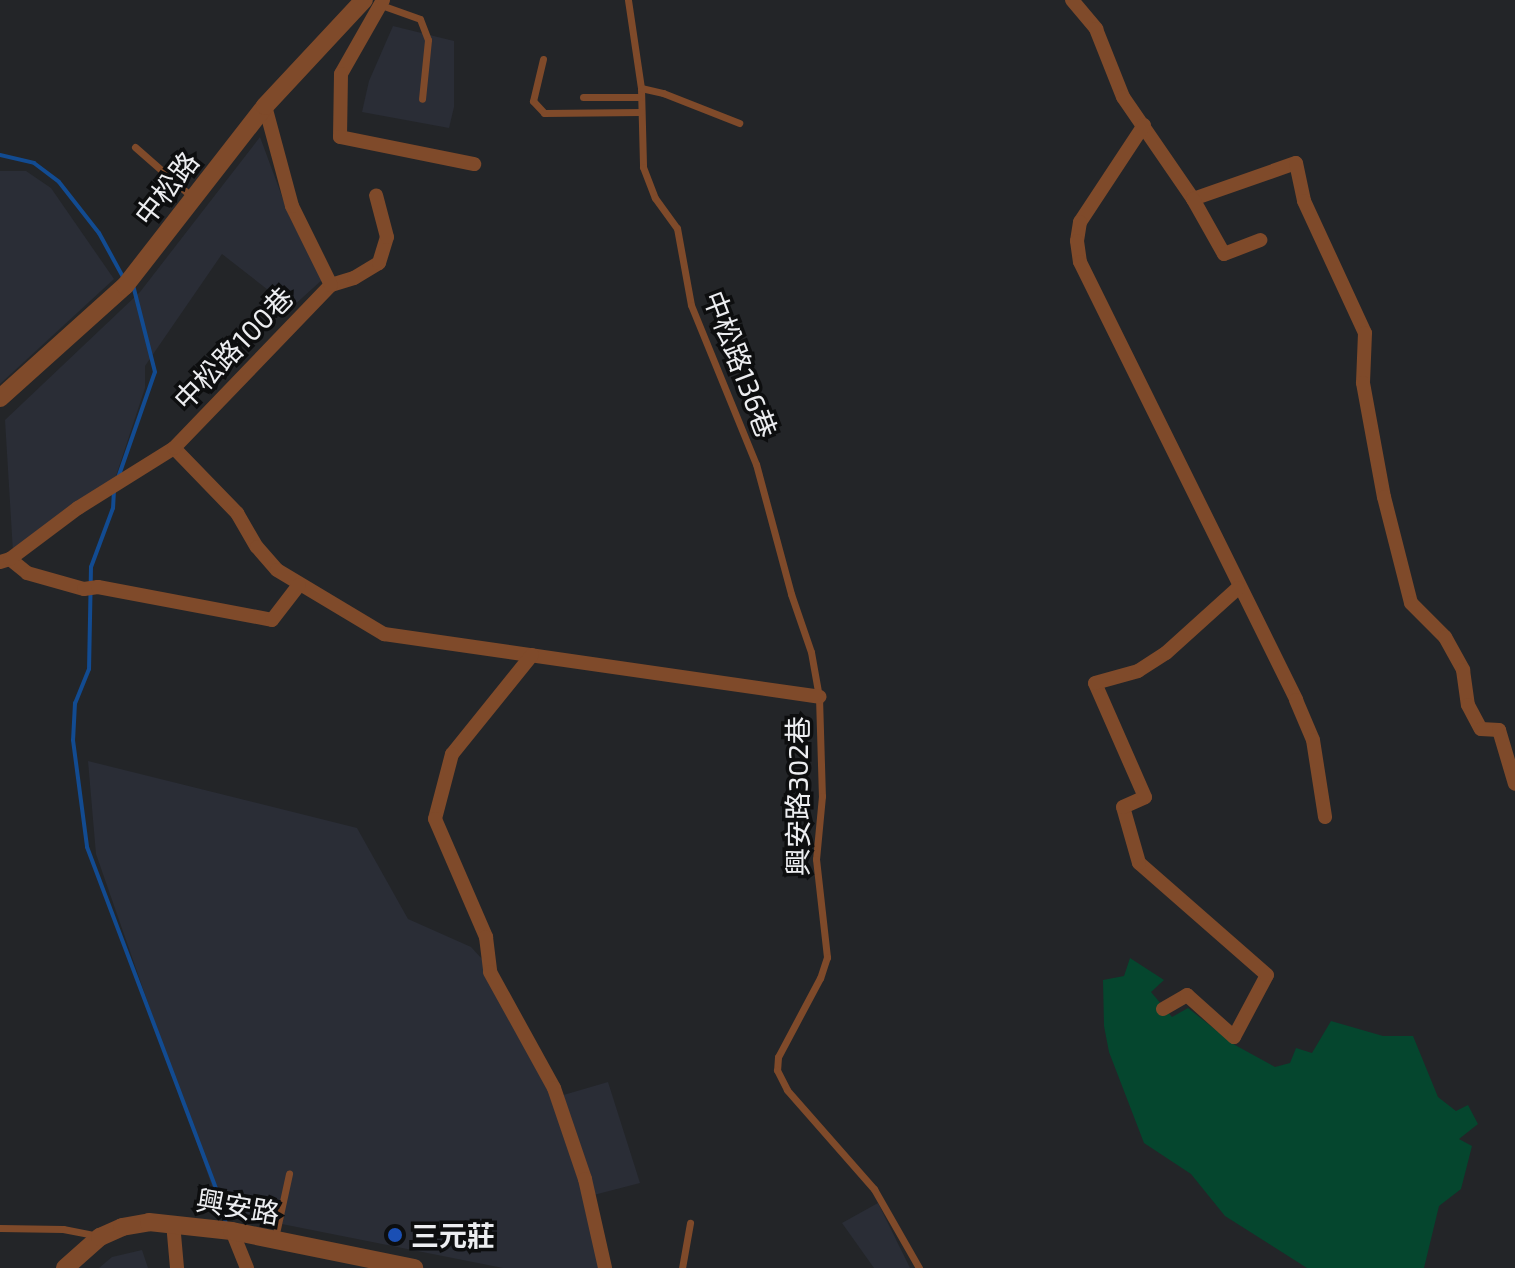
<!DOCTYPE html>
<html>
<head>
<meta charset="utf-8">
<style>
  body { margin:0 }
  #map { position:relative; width:1515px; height:1268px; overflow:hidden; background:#232528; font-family:"Exo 2","Noto Sans TC",sans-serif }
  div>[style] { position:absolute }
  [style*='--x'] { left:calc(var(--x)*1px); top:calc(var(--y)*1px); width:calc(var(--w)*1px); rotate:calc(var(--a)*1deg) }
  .built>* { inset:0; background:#2a2d36 }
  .green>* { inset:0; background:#05462e }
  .stream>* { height:4px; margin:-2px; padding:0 2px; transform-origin:2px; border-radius:2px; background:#124b91 }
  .service>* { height:7px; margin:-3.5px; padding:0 3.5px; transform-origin:3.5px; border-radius:3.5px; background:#7f4a2a }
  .minor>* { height:14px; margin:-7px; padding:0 7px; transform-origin:7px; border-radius:7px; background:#7f4a2a }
  .tertiary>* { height:18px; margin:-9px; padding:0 9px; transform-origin:9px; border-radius:9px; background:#7f4a2a }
  .dots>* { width:22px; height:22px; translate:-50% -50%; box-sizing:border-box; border:4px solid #0d0e0f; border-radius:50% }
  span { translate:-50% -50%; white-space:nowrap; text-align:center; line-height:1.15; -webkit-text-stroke:7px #0d0e0f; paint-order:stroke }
  .street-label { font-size:28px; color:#ecedf0 }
  .poi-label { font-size:28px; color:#ecedf0; font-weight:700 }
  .left { translate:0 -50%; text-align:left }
</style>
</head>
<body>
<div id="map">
  <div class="built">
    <div style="clip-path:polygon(393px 26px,454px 41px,454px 107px,449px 128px,362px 112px,369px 81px)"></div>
    <div style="clip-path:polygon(260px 137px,290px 218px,323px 279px,291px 308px,222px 254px,145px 366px,145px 388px,114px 482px,13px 552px,5px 420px,140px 292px)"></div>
    <div style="clip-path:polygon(0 171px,26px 171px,51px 188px,114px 279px,0 384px)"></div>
    <div style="clip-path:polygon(88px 761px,357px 828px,408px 919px,471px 947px,483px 960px,560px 1096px,608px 1082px,640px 1183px,586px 1197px,602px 1268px,503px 1268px,221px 1212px,96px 854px)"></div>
    <div style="clip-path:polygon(878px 1203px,910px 1268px,874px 1268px,842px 1223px)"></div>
    <div style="clip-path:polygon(142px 1250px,148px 1268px,99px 1268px,112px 1257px)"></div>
  </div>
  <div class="green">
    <div style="clip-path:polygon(1130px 958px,1164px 980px,1151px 992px,1172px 1017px,1188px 1008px,1235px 1045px,1275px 1067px,1290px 1063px,1296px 1048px,1312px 1053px,1331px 1021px,1383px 1036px,1413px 1036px,1438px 1097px,1456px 1111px,1468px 1105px,1478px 1124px,1459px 1139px,1472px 1146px,1461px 1189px,1439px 1206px,1424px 1268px,1307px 1268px,1225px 1216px,1191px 1174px,1144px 1143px,1109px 1052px,1104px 1026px,1103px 980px,1124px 976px)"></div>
  </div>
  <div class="stream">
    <div style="--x:0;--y:155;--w:35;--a:13"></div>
    <div style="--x:34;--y:163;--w:31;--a:37"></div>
    <div style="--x:59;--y:182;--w:65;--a:51.9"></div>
    <div style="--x:99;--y:233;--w:50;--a:61.4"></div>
    <div style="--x:118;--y:478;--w:112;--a:-70.8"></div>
    <div style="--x:155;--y:372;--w:90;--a:-104.2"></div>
    <div style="--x:114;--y:490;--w:18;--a:93"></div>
    <div style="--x:113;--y:508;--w:63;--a:110.4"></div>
    <div style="--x:91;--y:567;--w:102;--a:91.1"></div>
    <div style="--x:89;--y:669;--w:37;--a:112"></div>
    <div style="--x:75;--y:703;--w:37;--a:93"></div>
    <div style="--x:73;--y:740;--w:108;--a:82.5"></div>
    <div style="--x:87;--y:847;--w:373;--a:69.3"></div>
    <div style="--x:219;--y:1196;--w:30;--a:76"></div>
  </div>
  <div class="service">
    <div style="--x:628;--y:0;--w:89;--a:81.6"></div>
    <div style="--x:641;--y:88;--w:79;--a:88.5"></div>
    <div style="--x:643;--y:167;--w:33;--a:69"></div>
    <div style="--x:655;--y:198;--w:37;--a:54"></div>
    <div style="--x:677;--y:228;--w:78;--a:79.7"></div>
    <div style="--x:691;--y:305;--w:172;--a:67.8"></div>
    <div style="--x:756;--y:464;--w:135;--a:74.9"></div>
    <div style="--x:791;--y:594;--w:61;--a:71"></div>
    <div style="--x:811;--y:652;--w:46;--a:79.9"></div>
    <div style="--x:819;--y:697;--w:99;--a:88.3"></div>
    <div style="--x:822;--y:796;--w:63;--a:95.4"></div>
    <div style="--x:816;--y:859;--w:99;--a:83.6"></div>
    <div style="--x:827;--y:957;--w:22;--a:108"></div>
    <div style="--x:820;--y:978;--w:89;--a:118"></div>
    <div style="--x:778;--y:1057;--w:13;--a:94"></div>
    <div style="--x:777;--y:1070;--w:22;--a:63"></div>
    <div style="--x:787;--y:1090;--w:132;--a:48.7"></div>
    <div style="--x:874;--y:1189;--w:91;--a:60.3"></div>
    <div style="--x:381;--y:5;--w:41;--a:19.7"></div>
    <div style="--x:420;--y:19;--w:22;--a:69"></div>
    <div style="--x:428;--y:40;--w:59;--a:95.8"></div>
    <div style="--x:543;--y:59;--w:43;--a:103.4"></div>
    <div style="--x:533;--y:101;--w:16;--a:47"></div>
    <div style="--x:544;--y:113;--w:97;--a:-0.6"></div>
    <div style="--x:641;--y:88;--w:23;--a:13"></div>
    <div style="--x:663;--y:93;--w:82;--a:21.5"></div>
    <div style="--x:583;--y:97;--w:58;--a:0"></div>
    <div style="--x:135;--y:147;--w:76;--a:41.3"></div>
    <div style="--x:0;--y:1228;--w:63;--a:0.9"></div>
    <div style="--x:63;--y:1229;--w:36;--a:11"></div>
    <div style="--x:275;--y:1238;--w:66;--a:-77.7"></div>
    <div style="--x:682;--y:1268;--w:46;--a:-79.9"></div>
  </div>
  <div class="minor">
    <div style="--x:383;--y:0;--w:85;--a:119.6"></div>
    <div style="--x:341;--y:74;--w:63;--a:90.9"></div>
    <div style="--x:340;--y:137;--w:137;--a:11.4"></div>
    <div style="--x:1072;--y:0;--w:38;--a:50"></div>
    <div style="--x:1096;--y:29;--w:73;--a:68.3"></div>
    <div style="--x:1123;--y:97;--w:124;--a:55.5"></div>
    <div style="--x:1193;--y:199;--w:109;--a:-19.3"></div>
    <div style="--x:1296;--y:163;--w:39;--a:78"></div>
    <div style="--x:1304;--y:201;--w:145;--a:65.2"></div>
    <div style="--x:1365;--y:333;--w:50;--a:92.3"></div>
    <div style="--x:1363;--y:383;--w:116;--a:79.6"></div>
    <div style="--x:1384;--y:497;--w:109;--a:75.7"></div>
    <div style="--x:1411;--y:603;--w:48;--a:45"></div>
    <div style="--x:1445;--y:637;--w:38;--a:61"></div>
    <div style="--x:1463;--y:670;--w:35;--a:82"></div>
    <div style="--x:1468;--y:705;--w:27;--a:62"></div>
    <div style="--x:1481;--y:729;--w:18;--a:3"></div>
    <div style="--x:1499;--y:730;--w:56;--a:73.5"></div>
    <div style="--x:1144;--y:125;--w:116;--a:123.4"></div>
    <div style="--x:1080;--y:222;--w:19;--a:99"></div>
    <div style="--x:1077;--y:241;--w:21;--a:82"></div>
    <div style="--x:1080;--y:262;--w:488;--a:63.7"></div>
    <div style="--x:1296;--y:700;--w:43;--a:67"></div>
    <div style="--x:1313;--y:740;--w:78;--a:81.1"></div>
    <div style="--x:1193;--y:199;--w:63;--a:60.6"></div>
    <div style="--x:1224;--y:254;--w:39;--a:-21"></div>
    <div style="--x:331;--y:285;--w:24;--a:-17"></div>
    <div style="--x:354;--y:278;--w:29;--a:-31"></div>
    <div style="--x:379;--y:263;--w:27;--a:-73"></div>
    <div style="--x:387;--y:237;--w:43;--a:-104.7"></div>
    <div style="--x:174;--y:448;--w:91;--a:45.9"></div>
    <div style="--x:237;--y:513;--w:39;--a:60"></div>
    <div style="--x:257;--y:547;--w:30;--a:49"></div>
    <div style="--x:277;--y:570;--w:125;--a:30.9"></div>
    <div style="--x:384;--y:634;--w:440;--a:8.2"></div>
    <div style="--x:10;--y:559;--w:22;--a:39"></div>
    <div style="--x:27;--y:573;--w:59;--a:15.7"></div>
    <div style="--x:84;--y:589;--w:14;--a:-8"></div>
    <div style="--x:98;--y:587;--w:177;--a:10.7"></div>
    <div style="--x:272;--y:620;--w:44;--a:-52.4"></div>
    <div style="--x:0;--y:562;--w:10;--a:-17"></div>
    <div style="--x:10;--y:559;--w:85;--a:-36.9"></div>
    <div style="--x:78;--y:508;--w:113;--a:-32"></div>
    <div style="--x:174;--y:448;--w:226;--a:-46.1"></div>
    <div style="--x:331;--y:285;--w:88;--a:-116.3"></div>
    <div style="--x:292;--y:206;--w:104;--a:-105.1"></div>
    <div style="--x:532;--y:655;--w:127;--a:128.9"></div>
    <div style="--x:452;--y:754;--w:67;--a:104.7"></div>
    <div style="--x:435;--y:819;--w:129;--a:66.6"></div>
    <div style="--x:486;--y:937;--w:35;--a:83"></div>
    <div style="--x:490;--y:972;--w:132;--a:61.1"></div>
    <div style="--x:554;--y:1088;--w:96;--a:71.2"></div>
    <div style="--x:585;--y:1179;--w:91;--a:77.3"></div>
    <div style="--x:1163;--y:1009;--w:28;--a:-30"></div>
    <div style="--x:1187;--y:995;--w:63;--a:41.8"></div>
    <div style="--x:1234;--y:1037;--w:70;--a:-62"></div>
    <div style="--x:1267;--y:975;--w:170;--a:-138.8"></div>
    <div style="--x:1139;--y:863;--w:58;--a:-105.9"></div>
    <div style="--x:1123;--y:807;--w:24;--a:-24"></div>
    <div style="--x:1145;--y:797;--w:124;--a:-113.7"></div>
    <div style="--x:1095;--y:683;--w:45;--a:-15.6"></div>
    <div style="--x:1138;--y:671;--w:33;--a:-33"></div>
    <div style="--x:1166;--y:653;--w:97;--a:-42.1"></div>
    <div style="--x:173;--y:1223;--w:45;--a:84.9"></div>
    <div style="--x:232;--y:1231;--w:40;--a:68"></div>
  </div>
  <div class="tertiary">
    <div style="--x:0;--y:398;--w:168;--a:-41.9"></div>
    <div style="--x:125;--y:286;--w:228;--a:-52.1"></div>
    <div style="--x:265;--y:106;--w:145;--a:-47"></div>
    <div style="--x:65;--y:1268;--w:47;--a:-41.5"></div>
    <div style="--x:100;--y:1237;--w:24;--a:-24"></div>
    <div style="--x:122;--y:1227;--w:27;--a:-10"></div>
    <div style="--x:149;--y:1222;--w:83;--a:6.2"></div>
    <div style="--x:232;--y:1231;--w:186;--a:11.5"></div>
  </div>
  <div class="dots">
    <div style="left:395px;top:1235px;background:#1a4fb4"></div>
  </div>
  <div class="street-label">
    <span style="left:166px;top:188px;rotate:-52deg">中松路</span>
    <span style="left:233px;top:348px;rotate:-46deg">中松路100巷</span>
    <span style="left:741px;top:364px;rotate:69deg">中松路136巷</span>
    <span style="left:797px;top:796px;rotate:-90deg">興安路302巷</span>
    <span style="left:238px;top:1206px;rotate:10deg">興安路</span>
  </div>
  <div class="poi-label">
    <span class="left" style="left:411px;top:1235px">三元莊</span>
  </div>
</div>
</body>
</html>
